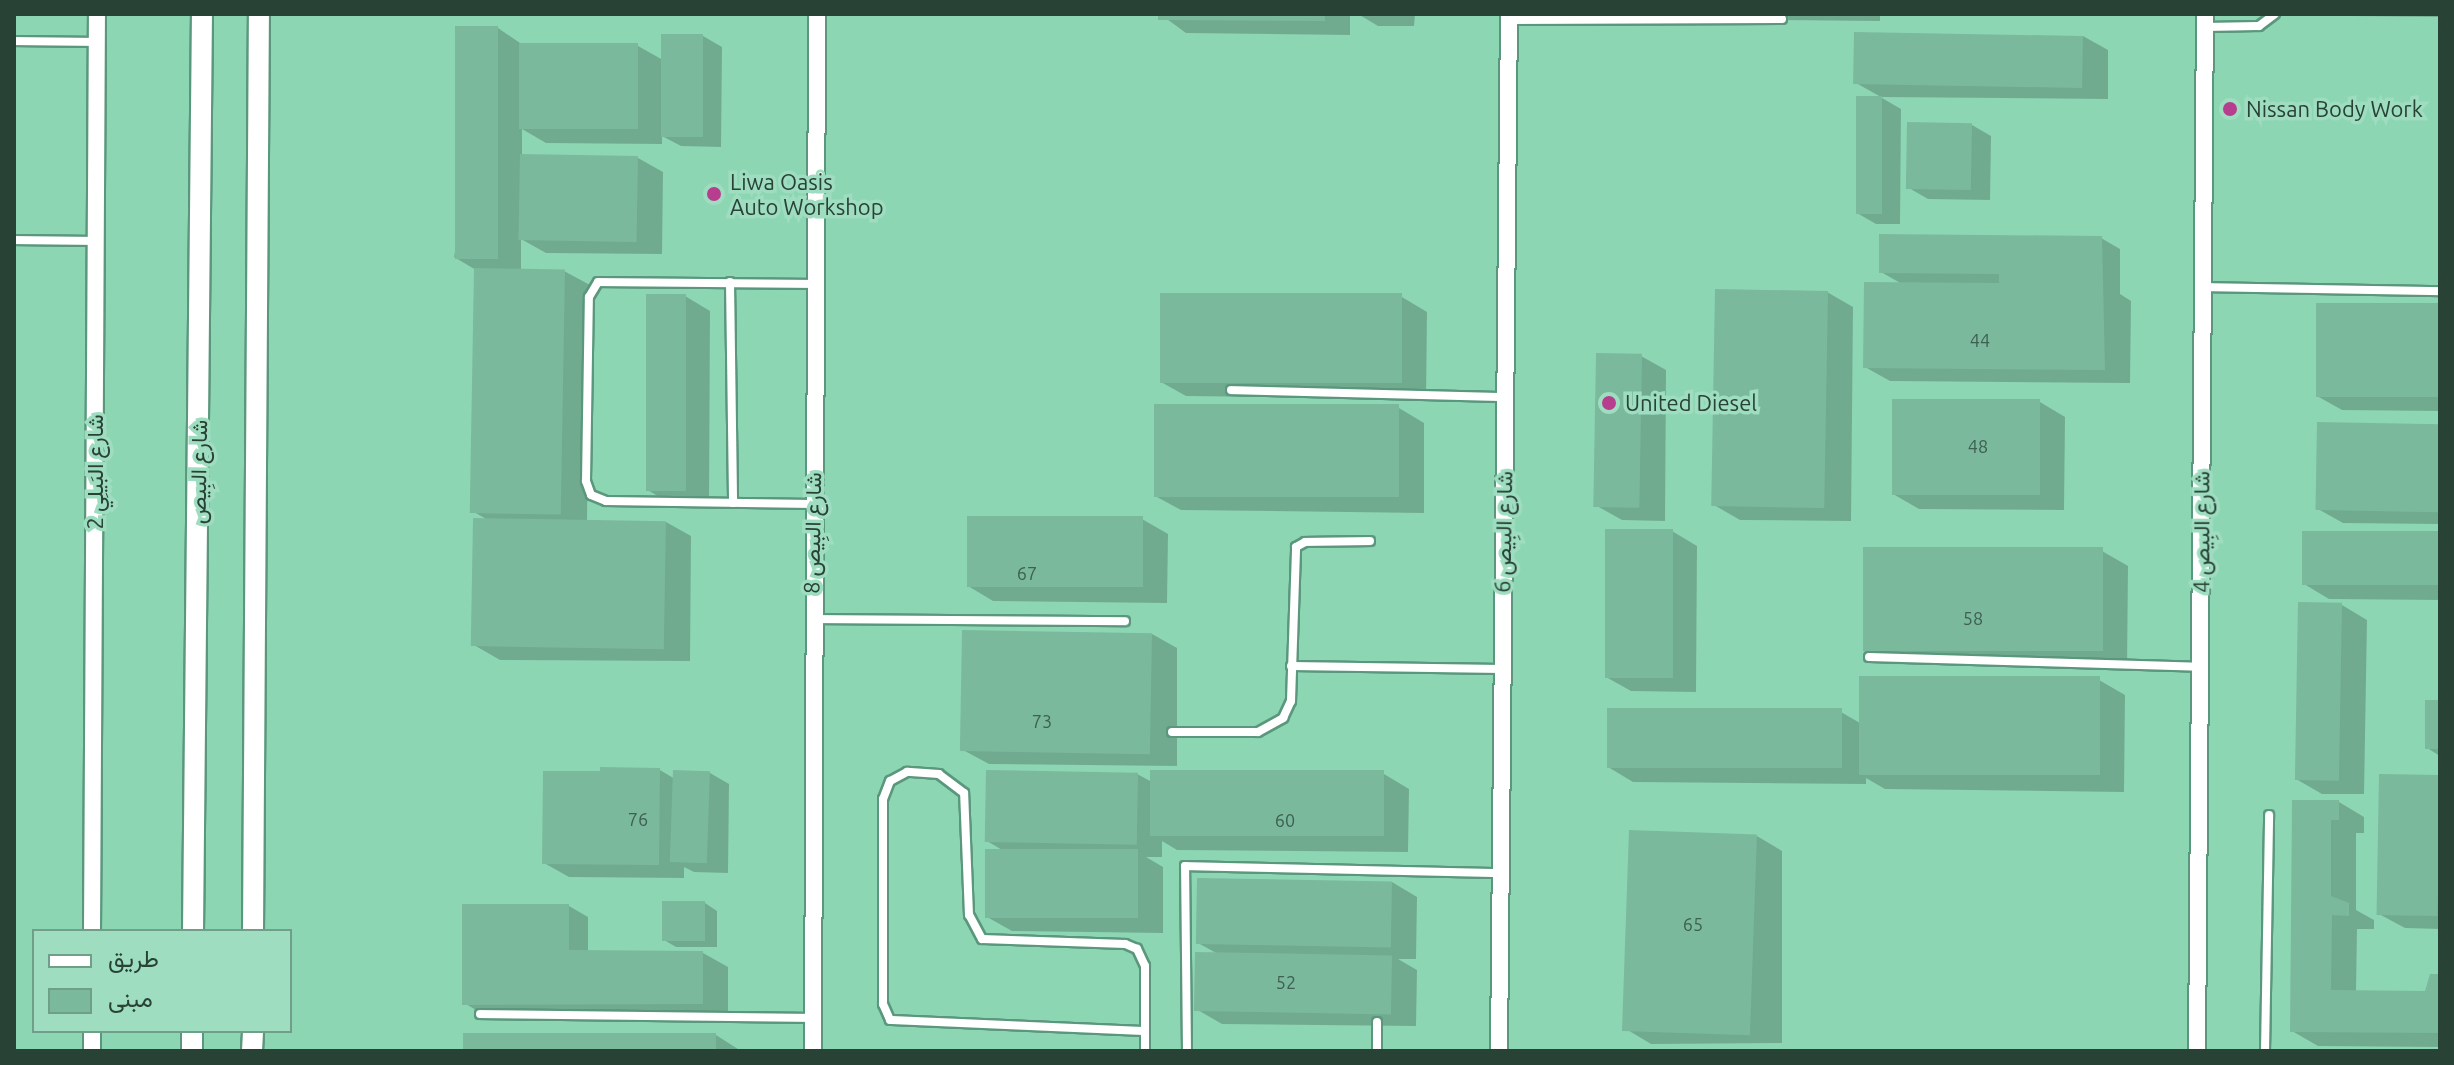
<!DOCTYPE html>
<html>
<head>
<meta charset="utf-8">
<style>
  body { margin:0 }
  #map { position:relative; width:2454px; height:1065px; overflow:hidden; background:#9eddbf; font-family:Ubuntu,Vazirmatn,sans-serif }
  div>[style] { position:absolute }
  [style*='--x'] { left:calc(var(--x)*1px); top:calc(var(--y)*1px); width:calc(var(--w)*1px); rotate:calc(var(--a)*1deg) }
  .built>* { inset:0; background:#8dd6b4 }
  .shadow>* { inset:0; background:#0003 }
  .building>* { inset:0; background:#7bb99c; transform-origin:0 0 }
  .roads { filter:drop-shadow(2px 0 #5a977c) drop-shadow(-2px 0 #5a977c) drop-shadow(0 2px #5a977c) drop-shadow(0 -2px #5a977c) }
  .service>* { height:8px; margin:-4px; padding:0 4px; transform-origin:4px; border-radius:4px; background:#fff }
  .minor>* { height:16px; margin:-8px; padding:0 8px; transform-origin:8px; border-radius:8px; background:#fff }
  .tertiary>* { height:20px; margin:-10px; padding:0 10px; transform-origin:10px; border-radius:10px; background:#fff }
  .dots>* { width:22px; height:22px; translate:-50% -50%; box-sizing:border-box; border:4px solid #9eddbf; border-radius:50% }
  span { translate:-50% -50%; white-space:nowrap; text-align:center; line-height:1.15; -webkit-text-stroke:7px #9eddbf; paint-order:stroke }
  .number-label { font-size:18px; color:#3d6050 }
  .number-label span { -webkit-text-stroke-width:0 }
  .poi-label { font-size:22px; color:#284236 }
  .left { translate:0 -50%; text-align:left }
  .street-label { font-size:22px; color:#284236 }
  .frame { position:absolute; inset:0; border:16px solid #284236; pointer-events:none }
  .legend { position:absolute; left:32px; top:929px; width:260px; height:104px; box-sizing:border-box; background:#9eddbf; border:2px solid #6f9f88; margin:0; padding:10px 14px; list-style:none; font-size:24px; color:#284236 }
  .legend li { display:flex; align-items:center; gap:16px; height:40px }
  .legend b { width:40px; border:2px solid #6f9f88 }
</style>
</head>
<body>
<div id="map">
  <div class="built">
    <div style="clip-path:polygon(evenodd,14px 14px,2440px 14px,2440px 1051px,14px 1051px,14px 14px,34px 931px,290px 931px,290px 1031px,34px 1031px,34px 931px)"></div>
  </div>
  <div class="shadow">
    <div style="clip-path:polygon(1160px 14px,1350px 14px,1350px 35px,1186px 33px)"></div>
    <div style="clip-path:polygon(1358px 14px,1415px 14px,1414px 26px,1378px 26px)"></div>
    <div style="clip-path:polygon(1623px 14px,1680px 14px,1680px 24px,1640px 24px)"></div>
    <div style="clip-path:polygon(1682px 14px,1880px 14px,1880px 21px,1691px 19px)"></div>
    <div style="clip-path:polygon(2345px 14px,2440px 14px,2440px 17px,2349px 16px)"></div>
    <div style="clip-path:polygon(498px 28px,523px 45px,638px 46px,663px 60px,703px 36px,722px 47px,721px 147px,681px 146px,662px 136px,662px 144px,546px 143px,522px 129px,522px 156px,638px 158px,663px 172px,662px 254px,546px 253px,521px 239px,521px 270px,564px 271px,590px 285px,587px 521px,666px 522px,691px 536px,690px 661px,500px 660px,474px 645px,488px 520px,474px 512px,476px 270px,454px 257px)"></div>
    <div style="clip-path:polygon(2083px 36px,2108px 50px,2108px 99px,1881px 97px,1856px 83px)"></div>
    <div style="clip-path:polygon(1882px 98px,1901px 109px,1900px 224px,1876px 224px,1857px 213px)"></div>
    <div style="clip-path:polygon(1972px 125px,1991px 136px,1990px 200px,1928px 199px,1909px 188px)"></div>
    <div style="clip-path:polygon(2101px 238px,2120px 249px,2120px 294px,2131px 301px,2130px 383px,1890px 381px,1865px 367px,1902px 284px,1881px 272px)"></div>
    <div style="clip-path:polygon(1827px 292px,1853px 307px,1851px 521px,1740px 520px,1714px 505px)"></div>
    <div style="clip-path:polygon(685px 296px,710px 311px,709px 505px,671px 504px,646px 489px)"></div>
    <div style="clip-path:polygon(1402px 297px,1427px 312px,1426px 399px,1186px 396px,1161px 382px)"></div>
    <div style="clip-path:polygon(2440px 306px,2440px 411px,2342px 410px,2317px 396px)"></div>
    <div style="clip-path:polygon(1641px 356px,1666px 370px,1665px 521px,1622px 520px,1597px 506px)"></div>
    <div style="clip-path:polygon(2040px 402px,2065px 417px,2064px 510px,1919px 509px,1893px 494px)"></div>
    <div style="clip-path:polygon(1399px 408px,1424px 423px,1424px 513px,1181px 510px,1155px 496px)"></div>
    <div style="clip-path:polygon(2440px 426px,2440px 524px,2343px 523px,2318px 509px)"></div>
    <div style="clip-path:polygon(1142px 519px,1168px 534px,1167px 603px,993px 601px,968px 586px)"></div>
    <div style="clip-path:polygon(1672px 531px,1697px 546px,1696px 692px,1631px 691px,1606px 677px)"></div>
    <div style="clip-path:polygon(2440px 534px,2440px 600px,2329px 599px,2304px 584px)"></div>
    <div style="clip-path:polygon(2102px 551px,2128px 566px,2127px 667px,1889px 664px,1864px 650px)"></div>
    <div style="clip-path:polygon(2342px 605px,2367px 620px,2364px 794px,2322px 794px,2296px 779px)"></div>
    <div style="clip-path:polygon(1152px 634px,1177px 648px,1177px 766px,989px 764px,963px 750px)"></div>
    <div style="clip-path:polygon(2099px 680px,2125px 695px,2124px 792px,1885px 789px,1866px 778px,1866px 784px,1633px 782px,1608px 767px,1841px 712px,1860px 723px)"></div>
    <div style="clip-path:polygon(2440px 702px,2440px 756px,2427px 748px)"></div>
    <div style="clip-path:polygon(660px 770px,675px 779px,710px 773px,729px 784px,728px 873px,694px 872px,684px 867px,684px 878px,569px 877px,544px 863px)"></div>
    <div style="clip-path:polygon(1137px 774px,1152px 782px,1384px 774px,1409px 789px,1408px 852px,1177px 850px,1162px 841px,1162px 857px,1146px 857px,1163px 867px,1163px 933px,1012px 931px,987px 917px,1004px 851px,987px 841px)"></div>
    <div style="clip-path:polygon(2440px 777px,2440px 929px,2405px 928px,2379px 914px)"></div>
    <div style="clip-path:polygon(2294px 802px,2339px 802px,2364px 817px,2364px 833px,2356px 833px,2356px 910px,2374px 920px,2374px 929px,2357px 929px,2356px 992px,2427px 993px,2440px 976px,2440px 1047px,2318px 1046px,2292px 1031px)"></div>
    <div style="clip-path:polygon(1757px 836px,1782px 851px,1782px 1043px,1651px 1044px,1626px 1029px)"></div>
    <div style="clip-path:polygon(1392px 882px,1417px 897px,1416px 959px,1398px 959px,1417px 970px,1416px 1026px,1222px 1024px,1196px 1009px,1218px 954px,1198px 943px)"></div>
    <div style="clip-path:polygon(705px 903px,717px 911px,717px 947px,676px 947px,664px 940px)"></div>
    <div style="clip-path:polygon(569px 906px,588px 917px,588px 953px,703px 953px,728px 967px,728px 1018px,490px 1018px,464px 1003px)"></div>
    <div style="clip-path:polygon(716px 1035px,741px 1051px,465px 1051px)"></div>
  </div>
  <div class="building">
    <div style="clip-path:polygon(1158px 14px,1325px 14px,1325px 21px,1158px 20px)"></div>
    <div style="left:455px;top:26px;width:43px;height:233px"></div>
    <div style="left:1854px;top:32px;width:229px;height:52px;rotate:1deg"></div>
    <div style="left:661px;top:34px;width:42px;height:103px"></div>
    <div style="left:519px;top:43px;width:119px;height:86px"></div>
    <div style="left:1856px;top:96px;width:26px;height:118px"></div>
    <div style="left:1907px;top:122px;width:65px;height:67px;rotate:1deg"></div>
    <div style="left:520px;top:154px;width:118px;height:86px;rotate:1deg"></div>
    <div style="clip-path:polygon(1879px 234px,2102px 236px,2105px 370px,1863px 368px,1864px 282px,1999px 283px,1999px 274px,1879px 273px)"></div>
    <div style="left:474px;top:268px;width:91px;height:245px;rotate:1deg"></div>
    <div style="left:1715px;top:289px;width:113px;height:217px;rotate:1deg"></div>
    <div style="left:1160px;top:293px;width:242px;height:90px"></div>
    <div style="left:646px;top:294px;width:40px;height:197px"></div>
    <div style="left:2316px;top:303px;width:124px;height:94px"></div>
    <div style="left:1596px;top:353px;width:46px;height:154px;rotate:1deg"></div>
    <div style="left:1892px;top:399px;width:148px;height:96px"></div>
    <div style="left:1154px;top:404px;width:245px;height:93px"></div>
    <div style="left:2317px;top:422px;width:123px;height:88px;rotate:1deg"></div>
    <div style="left:967px;top:516px;width:176px;height:71px"></div>
    <div style="left:473px;top:518px;width:193px;height:128px;rotate:1deg"></div>
    <div style="left:1605px;top:529px;width:68px;height:149px"></div>
    <div style="left:2302px;top:531px;width:138px;height:54px"></div>
    <div style="left:1863px;top:547px;width:240px;height:104px"></div>
    <div style="left:2298px;top:602px;width:44px;height:178px;rotate:1deg"></div>
    <div style="left:962px;top:630px;width:190px;height:121px;rotate:1deg"></div>
    <div style="left:1859px;top:676px;width:241px;height:99px"></div>
    <div style="left:2425px;top:700px;width:15px;height:49px"></div>
    <div style="left:1607px;top:708px;width:235px;height:60px"></div>
    <div style="clip-path:polygon(600px 767px,660px 768px,659px 865px,542px 864px,543px 771px,600px 771px)"></div>
    <div style="left:673px;top:770px;width:37px;height:92px;rotate:2deg"></div>
    <div style="left:986px;top:770px;width:152px;height:72px;rotate:1deg"></div>
    <div style="left:1150px;top:770px;width:234px;height:66px"></div>
    <div style="left:2379px;top:774px;width:61px;height:141px;rotate:1deg"></div>
    <div style="clip-path:polygon(2292px 800px,2339px 800px,2339px 820px,2331px 820px,2331px 896px,2349px 903px,2349px 916px,2332px 915px,2331px 990px,2425px 991px,2430px 974px,2440px 974px,2440px 1033px,2290px 1032px)"></div>
    <div style="left:1629px;top:830px;width:128px;height:201px;rotate:2deg"></div>
    <div style="left:985px;top:849px;width:153px;height:69px"></div>
    <div style="left:1197px;top:878px;width:195px;height:66px;rotate:1deg"></div>
    <div style="left:662px;top:901px;width:43px;height:40px"></div>
    <div style="clip-path:polygon(462px 904px,569px 904px,569px 950px,703px 951px,703px 1004px,462px 1005px)"></div>
    <div style="left:1195px;top:952px;width:197px;height:59px;rotate:1deg"></div>
    <div style="left:463px;top:1033px;width:253px;height:18px"></div>
  </div>
  <div class="roads">
    <div class="service">
      <div style="--x:1508;--y:20;--w:274;--a:-0.2"></div>
      <div style="--x:2205;--y:27;--w:54;--a:-1.1"></div>
      <div style="--x:2259;--y:26;--w:20;--a:-37"></div>
      <div style="--x:14;--y:41;--w:83;--a:0.7"></div>
      <div style="--x:14;--y:240;--w:81;--a:0.7"></div>
      <div style="--x:730;--y:282;--w:221;--a:89.2"></div>
      <div style="--x:2203;--y:287;--w:237;--a:1"></div>
      <div style="--x:1231;--y:390;--w:274;--a:1.5"></div>
      <div style="--x:813;--y:504;--w:207;--a:-179.2"></div>
      <div style="--x:606;--y:501;--w:16;--a:-158"></div>
      <div style="--x:591;--y:495;--w:15;--a:-110"></div>
      <div style="--x:586;--y:481;--w:184;--a:-89.1"></div>
      <div style="--x:589;--y:297;--w:17;--a:-59"></div>
      <div style="--x:598;--y:282;--w:217;--a:0.5"></div>
      <div style="--x:812;--y:619;--w:313;--a:0.4"></div>
      <div style="--x:1869;--y:657;--w:330;--a:1.7"></div>
      <div style="--x:1291;--y:666;--w:211;--a:0.8"></div>
      <div style="--x:1172;--y:732;--w:86;--a:0"></div>
      <div style="--x:1258;--y:732;--w:29;--a:-29"></div>
      <div style="--x:1283;--y:718;--w:19;--a:-65"></div>
      <div style="--x:1291;--y:701;--w:154;--a:-88.1"></div>
      <div style="--x:1296;--y:547;--w:10;--a:-29"></div>
      <div style="--x:1305;--y:542;--w:65;--a:-0.9"></div>
      <div style="--x:480;--y:1014;--w:332;--a:0.7"></div>
      <div style="--x:1377;--y:1022;--w:29;--a:90"></div>
      <div style="--x:1145;--y:1051;--w:85;--a:-90"></div>
      <div style="--x:1145;--y:966;--w:19;--a:-115"></div>
      <div style="--x:1137;--y:949;--w:13;--a:-157"></div>
      <div style="--x:1125;--y:944;--w:143;--a:-178"></div>
      <div style="--x:982;--y:939;--w:27;--a:-118"></div>
      <div style="--x:969;--y:915;--w:122;--a:-92.3"></div>
      <div style="--x:964;--y:793;--w:31;--a:-143"></div>
      <div style="--x:939;--y:774;--w:32;--a:-176"></div>
      <div style="--x:907;--y:772;--w:19;--a:152"></div>
      <div style="--x:890;--y:781;--w:19;--a:111"></div>
      <div style="--x:883;--y:799;--w:205;--a:90"></div>
      <div style="--x:883;--y:1004;--w:17;--a:66"></div>
      <div style="--x:890;--y:1020;--w:255;--a:2.5"></div>
      <div style="--x:1187;--y:1051;--w:185;--a:-90.6"></div>
      <div style="--x:1185;--y:866;--w:315;--a:1.3"></div>
      <div style="--x:2265;--y:1051;--w:236;--a:-89"></div>
    </div>
    <div class="minor">
      <div style="--x:92;--y:931;--w:917;--a:-89.69"></div>
      <div style="--x:92;--y:1051;--w:20;--a:-90"></div>
      <div style="--x:813;--y:1051;--w:1037;--a:-89.78"></div>
      <div style="--x:1499;--y:1051;--w:1037;--a:-89.45"></div>
      <div style="--x:2197;--y:1051;--w:1037;--a:-89.56"></div>
    </div>
    <div class="tertiary">
      <div style="--x:193;--y:931;--w:917;--a:-89.44"></div>
      <div style="--x:253;--y:931;--w:917;--a:-89.63"></div>
      <div style="--x:192;--y:1051;--w:20;--a:-90"></div>
      <div style="--x:252;--y:1051;--w:20;--a:-87"></div>
    </div>
  </div>
  <div class="dots">
    <div style="left:2230px;top:109px;background:#b73d8e"></div>
    <div style="left:714px;top:194px;background:#b73d8e"></div>
    <div style="left:1609px;top:403px;background:#b73d8e"></div>
  </div>
  <div class="number-label">
    <span style="left:1980px;top:340px">44</span>
    <span style="left:1978px;top:446px">48</span>
    <span style="left:1027px;top:573px">67</span>
    <span style="left:1973px;top:618px">58</span>
    <span style="left:1042px;top:721px">73</span>
    <span style="left:638px;top:819px">76</span>
    <span style="left:1285px;top:820px">60</span>
    <span style="left:1693px;top:924px">65</span>
    <span style="left:1286px;top:982px">52</span>
  </div>
  <div class="poi-label">
    <span class="left" style="left:2246px;top:109px">Nissan Body Work</span>
    <span class="left" style="left:730px;top:194px">Liwa Oasis<br>Auto Workshop</span>
    <span class="left" style="left:1625px;top:403px">United Diesel</span>
  </div>
  <div class="street-label">
    <span style="left:95px;top:472px;rotate:-90deg">شارع البَيلِي 2</span>
    <span style="left:198px;top:472px;rotate:-89deg">شارع البِيص</span>
    <span style="left:1503px;top:532px;rotate:-89deg">شارع البِيص 6</span>
    <span style="left:2201px;top:532px;rotate:-90deg">شارع البِيص 4</span>
    <span style="left:812px;top:533px;rotate:-89deg">شارع البِيص 8</span>
  </div>
  <div class="frame"></div>
  <ul class="legend">
  <li><b style="height:10px;background:#fff"></b>طريق</li>
  <li><b style="height:22px;background:#7bb99c"></b>مبنى</li>
  </ul>
</div>
</body>
</html>
